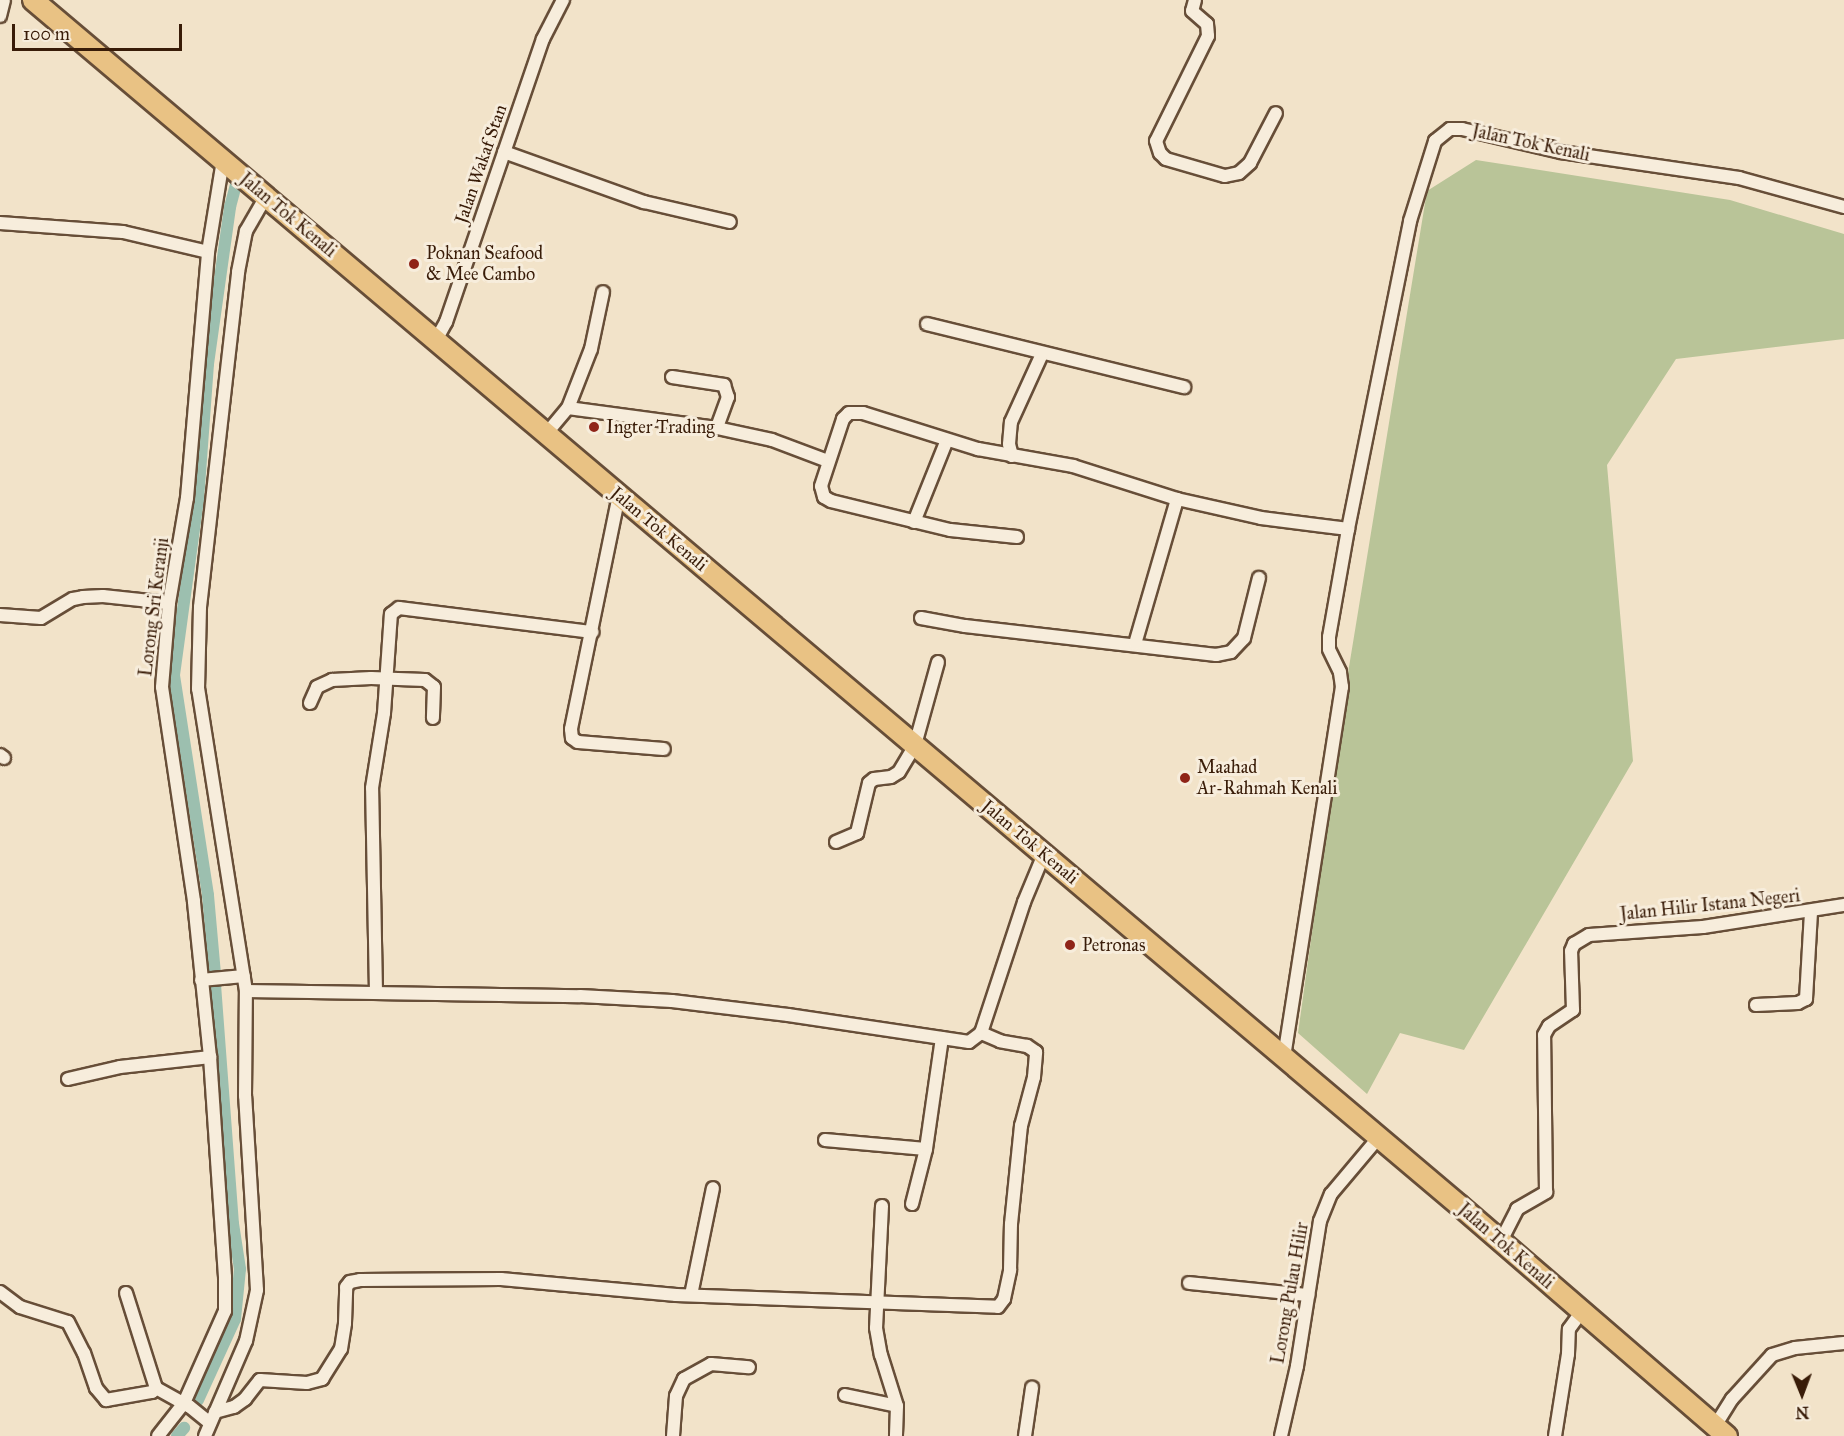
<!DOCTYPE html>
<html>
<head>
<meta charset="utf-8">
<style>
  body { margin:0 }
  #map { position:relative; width:1844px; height:1436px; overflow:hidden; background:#f2e3c9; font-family:"IM FELL Great Primer",serif }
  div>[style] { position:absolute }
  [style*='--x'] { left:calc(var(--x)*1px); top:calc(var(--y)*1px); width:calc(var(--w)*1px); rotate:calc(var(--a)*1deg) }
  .green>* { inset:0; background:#b9c498 }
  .canal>* { height:12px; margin:-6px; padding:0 6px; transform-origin:6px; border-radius:6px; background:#9cbfaf }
  .roads { filter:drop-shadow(2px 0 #674e38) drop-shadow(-2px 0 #674e38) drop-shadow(0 2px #674e38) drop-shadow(0 -2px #674e38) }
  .minor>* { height:12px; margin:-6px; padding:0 6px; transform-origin:6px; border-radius:6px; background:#f7eddc }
  .primary>* { height:20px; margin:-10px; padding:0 10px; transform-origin:10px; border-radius:10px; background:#e9c284 }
  .dots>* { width:16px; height:16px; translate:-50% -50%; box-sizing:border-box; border:3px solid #f7eddc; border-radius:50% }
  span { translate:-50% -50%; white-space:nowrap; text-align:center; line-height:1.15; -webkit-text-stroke:6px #f7eddc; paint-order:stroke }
  .street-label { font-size:18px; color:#391c08 }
  .poi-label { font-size:18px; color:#391c08 }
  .left { translate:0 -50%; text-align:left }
  .north { position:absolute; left:1772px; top:1364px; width:60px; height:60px; -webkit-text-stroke:4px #f7eddc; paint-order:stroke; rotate:179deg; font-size:16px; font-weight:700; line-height:24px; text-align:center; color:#391c08 }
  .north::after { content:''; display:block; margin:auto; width:21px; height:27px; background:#391c08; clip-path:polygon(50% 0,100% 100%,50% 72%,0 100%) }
  .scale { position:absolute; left:12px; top:24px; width:170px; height:27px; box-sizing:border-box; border:3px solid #391c08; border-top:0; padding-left:8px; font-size:18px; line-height:21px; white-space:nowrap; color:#391c08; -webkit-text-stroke:4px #f7eddc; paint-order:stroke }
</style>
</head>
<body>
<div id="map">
  <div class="green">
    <div style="clip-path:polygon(1476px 160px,1730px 200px,1844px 234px,1844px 339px,1676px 359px,1607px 465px,1633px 761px,1464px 1050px,1400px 1033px,1367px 1094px,1298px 1033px,1349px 667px,1427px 191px)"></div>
  </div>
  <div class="canal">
    <div style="--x:215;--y:974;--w:79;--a:-95.1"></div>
    <div style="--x:208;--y:895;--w:223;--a:-98.8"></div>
    <div style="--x:174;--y:675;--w:177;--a:-82.2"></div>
    <div style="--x:198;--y:500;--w:136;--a:-85.8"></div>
    <div style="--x:208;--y:364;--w:159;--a:-82"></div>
    <div style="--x:230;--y:207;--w:23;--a:-75"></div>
    <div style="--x:198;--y:1400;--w:89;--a:-65.4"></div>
    <div style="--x:235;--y:1319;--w:50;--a:-84.3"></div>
    <div style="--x:240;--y:1269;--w:46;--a:-98.8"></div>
    <div style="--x:233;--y:1224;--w:241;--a:-94.3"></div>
    <div style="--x:177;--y:1436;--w:11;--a:-49"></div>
  </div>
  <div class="roads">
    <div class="minor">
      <div style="--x:1195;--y:0;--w:11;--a:105"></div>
      <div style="--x:1192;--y:11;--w:20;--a:41"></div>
      <div style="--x:1207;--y:24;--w:12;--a:85"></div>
      <div style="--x:1208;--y:36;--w:117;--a:116.3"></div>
      <div style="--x:1156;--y:141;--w:13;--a:72"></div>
      <div style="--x:1160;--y:153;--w:8;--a:45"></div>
      <div style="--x:1166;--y:159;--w:61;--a:16.1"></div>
      <div style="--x:1225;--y:176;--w:14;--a:-12"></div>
      <div style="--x:1239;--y:173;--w:15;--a:-42"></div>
      <div style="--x:1250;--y:163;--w:56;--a:-62.5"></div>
      <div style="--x:0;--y:16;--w:16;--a:-76"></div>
      <div style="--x:504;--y:152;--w:149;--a:19.7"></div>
      <div style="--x:644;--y:202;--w:88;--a:13.1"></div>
      <div style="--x:0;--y:223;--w:123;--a:4.2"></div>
      <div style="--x:123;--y:232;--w:87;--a:13.2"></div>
      <div style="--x:927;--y:324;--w:265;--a:13.8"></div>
      <div style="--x:436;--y:340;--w:21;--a:-61"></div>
      <div style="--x:446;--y:322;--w:299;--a:-71.1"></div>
      <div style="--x:543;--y:39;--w:44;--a:-62.9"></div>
      <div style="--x:672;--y:377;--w:53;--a:8.7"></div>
      <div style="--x:724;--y:385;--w:13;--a:72"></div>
      <div style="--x:728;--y:397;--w:33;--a:110"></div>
      <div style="--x:568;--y:408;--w:150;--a:7.6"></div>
      <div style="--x:717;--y:428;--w:56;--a:12.3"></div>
      <div style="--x:772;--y:440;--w:60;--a:20.6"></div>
      <div style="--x:546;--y:434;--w:34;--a:-50"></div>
      <div style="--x:568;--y:408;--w:63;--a:-68.7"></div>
      <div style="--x:591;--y:349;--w:58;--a:-78.1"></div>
      <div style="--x:1012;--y:456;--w:12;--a:-104"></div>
      <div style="--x:1009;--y:444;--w:22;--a:-85"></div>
      <div style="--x:1011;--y:422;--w:75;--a:-65.5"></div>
      <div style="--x:619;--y:495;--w:239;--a:101.6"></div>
      <div style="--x:571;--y:729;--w:9;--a:84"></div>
      <div style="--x:572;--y:738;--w:7;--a:34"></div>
      <div style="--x:578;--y:742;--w:86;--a:4.7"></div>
      <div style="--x:914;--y:522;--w:88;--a:-68.1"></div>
      <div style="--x:1017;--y:537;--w:67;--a:-174"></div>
      <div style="--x:950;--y:530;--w:122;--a:-166.3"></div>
      <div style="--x:831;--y:501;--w:8;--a:-150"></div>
      <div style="--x:824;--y:497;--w:11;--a:-105"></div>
      <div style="--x:821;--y:486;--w:71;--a:-71.8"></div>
      <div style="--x:843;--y:419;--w:8;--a:-45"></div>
      <div style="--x:849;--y:413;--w:14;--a:0"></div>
      <div style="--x:863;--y:413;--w:121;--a:17.4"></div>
      <div style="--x:978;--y:449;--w:97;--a:10.1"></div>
      <div style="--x:1073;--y:466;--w:109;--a:17.6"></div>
      <div style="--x:1177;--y:499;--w:86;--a:12.7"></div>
      <div style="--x:1261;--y:518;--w:88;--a:7.2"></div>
      <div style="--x:0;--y:615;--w:41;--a:4.2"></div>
      <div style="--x:41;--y:618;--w:37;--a:-31"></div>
      <div style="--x:73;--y:599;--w:10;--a:-11"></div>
      <div style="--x:83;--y:597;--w:20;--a:-3"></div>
      <div style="--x:103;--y:596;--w:66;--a:6.1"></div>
      <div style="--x:921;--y:618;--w:45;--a:10.3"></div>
      <div style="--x:965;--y:626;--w:253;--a:6.6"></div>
      <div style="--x:1216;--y:655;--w:15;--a:-11"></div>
      <div style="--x:1231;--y:652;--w:19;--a:-47"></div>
      <div style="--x:1244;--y:638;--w:62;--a:-76"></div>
      <div style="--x:1135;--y:644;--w:151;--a:-73.8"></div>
      <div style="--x:310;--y:703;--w:17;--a:-66"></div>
      <div style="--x:317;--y:687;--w:17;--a:-25"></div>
      <div style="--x:332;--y:680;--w:39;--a:-3"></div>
      <div style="--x:371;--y:678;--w:54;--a:2.1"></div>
      <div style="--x:425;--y:680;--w:11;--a:38"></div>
      <div style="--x:434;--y:687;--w:31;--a:92"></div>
      <div style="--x:0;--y:755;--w:5;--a:37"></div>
      <div style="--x:836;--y:842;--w:23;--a:-23"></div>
      <div style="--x:857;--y:833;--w:51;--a:-76.5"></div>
      <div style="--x:869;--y:783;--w:6;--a:-39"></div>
      <div style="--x:874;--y:779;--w:17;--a:-7"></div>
      <div style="--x:891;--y:777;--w:9;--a:-32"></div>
      <div style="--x:899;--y:772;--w:31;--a:-59"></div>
      <div style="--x:915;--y:745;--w:86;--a:-74.5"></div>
      <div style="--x:201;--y:980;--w:43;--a:-5.3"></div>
      <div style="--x:246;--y:991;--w:334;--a:0.9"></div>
      <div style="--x:580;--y:996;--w:92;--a:3.1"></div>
      <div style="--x:672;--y:1001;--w:117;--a:6.9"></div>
      <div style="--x:788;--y:1015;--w:183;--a:8.5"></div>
      <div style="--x:969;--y:1042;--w:15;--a:-37"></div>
      <div style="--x:981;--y:1033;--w:138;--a:-71.8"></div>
      <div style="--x:1024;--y:902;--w:52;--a:-67.4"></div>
      <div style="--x:376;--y:992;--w:204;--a:-91.1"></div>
      <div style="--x:372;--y:788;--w:76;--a:-80.9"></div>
      <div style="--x:384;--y:713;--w:99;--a:-86"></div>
      <div style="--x:391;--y:614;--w:10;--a:-37"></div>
      <div style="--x:399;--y:608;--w:195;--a:7.1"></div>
      <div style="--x:1756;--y:1005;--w:42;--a:-2.7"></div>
      <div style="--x:1798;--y:1003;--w:9;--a:-27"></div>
      <div style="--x:1806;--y:999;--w:87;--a:-86.7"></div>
      <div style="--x:1284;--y:1057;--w:375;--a:-81.1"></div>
      <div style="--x:1342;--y:687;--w:15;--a:-98"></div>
      <div style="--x:1340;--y:672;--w:25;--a:-116"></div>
      <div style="--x:1329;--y:649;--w:12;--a:-90"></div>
      <div style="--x:1329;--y:637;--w:110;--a:-80"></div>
      <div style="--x:1348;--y:529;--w:314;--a:-78.6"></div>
      <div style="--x:1410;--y:221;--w:84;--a:-72.6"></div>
      <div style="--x:1435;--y:141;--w:19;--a:-39"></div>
      <div style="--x:1450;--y:129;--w:12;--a:0"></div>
      <div style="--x:1462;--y:129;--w:102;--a:13.1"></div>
      <div style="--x:1561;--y:152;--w:180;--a:8.3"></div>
      <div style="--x:1739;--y:178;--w:109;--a:15.4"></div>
      <div style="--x:68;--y:1079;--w:53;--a:-13"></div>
      <div style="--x:120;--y:1067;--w:91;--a:-6.3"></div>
      <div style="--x:210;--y:1057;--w:157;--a:-95.9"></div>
      <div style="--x:194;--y:901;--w:216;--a:-98.5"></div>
      <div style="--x:162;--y:687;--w:84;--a:-85.2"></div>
      <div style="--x:169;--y:603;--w:107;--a:-80.3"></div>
      <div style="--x:187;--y:498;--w:247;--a:-85.1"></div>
      <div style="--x:208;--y:252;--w:93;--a:-80.7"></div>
      <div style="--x:825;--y:1140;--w:101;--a:5.1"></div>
      <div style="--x:912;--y:1204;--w:57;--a:-75.7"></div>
      <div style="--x:926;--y:1149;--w:112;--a:-81.8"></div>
      <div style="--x:882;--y:1206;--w:122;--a:92.8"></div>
      <div style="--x:876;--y:1328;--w:27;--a:80"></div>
      <div style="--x:881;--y:1355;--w:53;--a:72.6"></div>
      <div style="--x:897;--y:1406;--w:30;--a:92"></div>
      <div style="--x:1501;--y:1241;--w:36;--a:-63"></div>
      <div style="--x:1517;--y:1209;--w:34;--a:-30"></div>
      <div style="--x:1546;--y:1192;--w:157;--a:-90.7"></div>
      <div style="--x:1544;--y:1035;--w:10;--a:-61"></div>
      <div style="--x:1549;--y:1026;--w:29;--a:-34"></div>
      <div style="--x:1573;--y:1010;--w:59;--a:-91.9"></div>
      <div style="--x:1571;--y:951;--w:8;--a:-67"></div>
      <div style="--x:1574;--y:944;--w:17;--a:-31"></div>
      <div style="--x:1589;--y:935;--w:114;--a:-4"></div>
      <div style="--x:1703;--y:927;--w:143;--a:-8.9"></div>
      <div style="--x:1189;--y:1283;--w:120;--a:5.8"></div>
      <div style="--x:0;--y:1292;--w:25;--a:37"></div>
      <div style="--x:20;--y:1307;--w:50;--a:17.4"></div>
      <div style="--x:68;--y:1322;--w:35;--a:63"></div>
      <div style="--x:84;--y:1353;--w:37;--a:71"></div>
      <div style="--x:96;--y:1388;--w:16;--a:50"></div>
      <div style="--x:106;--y:1400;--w:47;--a:-9.9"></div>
      <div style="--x:152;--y:1392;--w:6;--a:-45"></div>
      <div style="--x:156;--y:1388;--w:38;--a:29"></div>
      <div style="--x:189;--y:1406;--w:27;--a:39"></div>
      <div style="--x:126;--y:1293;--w:100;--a:72.5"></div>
      <div style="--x:691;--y:1295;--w:109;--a:-78.4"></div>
      <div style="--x:845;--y:1395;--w:53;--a:11.9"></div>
      <div style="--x:215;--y:1412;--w:20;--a:-15"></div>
      <div style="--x:234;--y:1407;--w:14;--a:-36"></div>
      <div style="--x:245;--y:1399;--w:24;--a:-52"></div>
      <div style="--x:260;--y:1380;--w:47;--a:3.7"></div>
      <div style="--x:307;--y:1383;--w:16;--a:-15"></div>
      <div style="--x:322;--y:1379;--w:36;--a:-58"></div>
      <div style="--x:341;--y:1349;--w:26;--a:-81"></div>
      <div style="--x:345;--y:1323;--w:36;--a:-88"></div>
      <div style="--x:346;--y:1287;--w:6;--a:-51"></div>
      <div style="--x:350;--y:1282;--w:10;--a:-11"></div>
      <div style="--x:360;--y:1280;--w:141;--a:-0.4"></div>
      <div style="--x:501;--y:1279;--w:176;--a:5.2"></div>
      <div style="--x:676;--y:1295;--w:322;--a:2.1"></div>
      <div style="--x:998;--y:1307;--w:10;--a:-53"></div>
      <div style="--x:1004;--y:1299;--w:30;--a:-78"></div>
      <div style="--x:1010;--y:1270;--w:46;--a:-88.8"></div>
      <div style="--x:1011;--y:1224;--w:99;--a:-84.2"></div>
      <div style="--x:1021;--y:1126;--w:51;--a:-75.1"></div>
      <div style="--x:1034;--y:1077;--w:25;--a:-85"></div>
      <div style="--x:1036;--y:1052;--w:11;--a:-146"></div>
      <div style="--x:1027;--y:1046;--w:27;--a:-170"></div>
      <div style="--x:1000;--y:1041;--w:21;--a:-157"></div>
      <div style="--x:1715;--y:1426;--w:32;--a:-58"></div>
      <div style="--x:1732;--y:1399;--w:59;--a:-47.7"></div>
      <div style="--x:1772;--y:1355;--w:24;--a:-17"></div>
      <div style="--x:1795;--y:1348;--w:49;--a:-5.8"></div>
      <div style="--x:158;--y:1436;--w:42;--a:-51.8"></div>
      <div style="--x:184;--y:1403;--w:101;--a:-66"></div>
      <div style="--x:225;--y:1311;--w:34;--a:-90"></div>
      <div style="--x:225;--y:1277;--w:221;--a:-93.9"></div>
      <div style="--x:205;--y:1436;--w:103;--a:-66.7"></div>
      <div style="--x:246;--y:1341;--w:52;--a:-77.8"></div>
      <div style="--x:257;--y:1290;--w:194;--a:-93.5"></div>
      <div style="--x:245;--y:1096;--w:105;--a:-89.5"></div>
      <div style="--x:246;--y:991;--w:306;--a:-99"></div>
      <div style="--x:198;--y:689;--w:82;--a:-88.6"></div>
      <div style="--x:200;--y:607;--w:337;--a:-83.5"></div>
      <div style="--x:238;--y:272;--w:42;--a:-79"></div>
      <div style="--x:246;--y:231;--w:39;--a:-60"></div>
      <div style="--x:673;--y:1436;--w:40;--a:-85.7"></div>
      <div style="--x:676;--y:1396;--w:19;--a:-65"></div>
      <div style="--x:684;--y:1379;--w:31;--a:-29"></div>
      <div style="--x:711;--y:1364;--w:38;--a:5"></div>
      <div style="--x:1025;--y:1436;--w:49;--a:-81.7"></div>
      <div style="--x:1281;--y:1436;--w:72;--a:-77.1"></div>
      <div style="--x:1297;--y:1366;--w:147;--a:-81"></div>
      <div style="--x:1320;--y:1221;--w:29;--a:-68"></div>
      <div style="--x:1331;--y:1194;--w:75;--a:-49.9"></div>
      <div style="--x:1555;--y:1436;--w:83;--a:-81"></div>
      <div style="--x:1568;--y:1354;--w:25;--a:-88"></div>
      <div style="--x:1569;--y:1329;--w:22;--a:-54"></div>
    </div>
    <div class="primary">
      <div style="--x:33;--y:0;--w:1867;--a:40.2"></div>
      <div style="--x:1459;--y:1205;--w:354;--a:40.8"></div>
    </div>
  </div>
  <div class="dots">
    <div style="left:414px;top:264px;background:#8f2418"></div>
    <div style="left:594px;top:427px;background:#8f2418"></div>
    <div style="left:1185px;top:778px;background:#8f2418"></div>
    <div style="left:1070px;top:945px;background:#8f2418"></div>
  </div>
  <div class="street-label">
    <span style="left:1531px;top:143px;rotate:12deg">Jalan Tok Kenali</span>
    <span style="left:481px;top:164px;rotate:-71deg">Jalan Wakaf Stan</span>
    <span style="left:288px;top:215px;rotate:40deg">Jalan Tok Kenali</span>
    <span style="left:659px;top:529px;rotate:40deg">Jalan Tok Kenali</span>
    <span style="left:154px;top:607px;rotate:-83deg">Lorong Sri Keranji</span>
    <span style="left:1030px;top:842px;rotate:40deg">Jalan Tok Kenali</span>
    <span style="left:1710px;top:905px;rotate:-6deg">Jalan Hilir Istana Negeri</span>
    <span style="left:1506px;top:1246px;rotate:41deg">Jalan Tok Kenali</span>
    <span style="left:1290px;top:1293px;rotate:-80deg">Lorong Pulau Hilir</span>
  </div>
  <div class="poi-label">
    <span class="left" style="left:426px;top:264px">Poknan Seafood<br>&amp; Mee Cambo</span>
    <span class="left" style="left:606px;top:427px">Ingter Trading</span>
    <span class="left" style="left:1197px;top:778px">Maahad<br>Ar-Rahmah Kenali</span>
    <span class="left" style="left:1082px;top:945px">Petronas</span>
  </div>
  <div class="north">N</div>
  <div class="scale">100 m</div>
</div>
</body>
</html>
